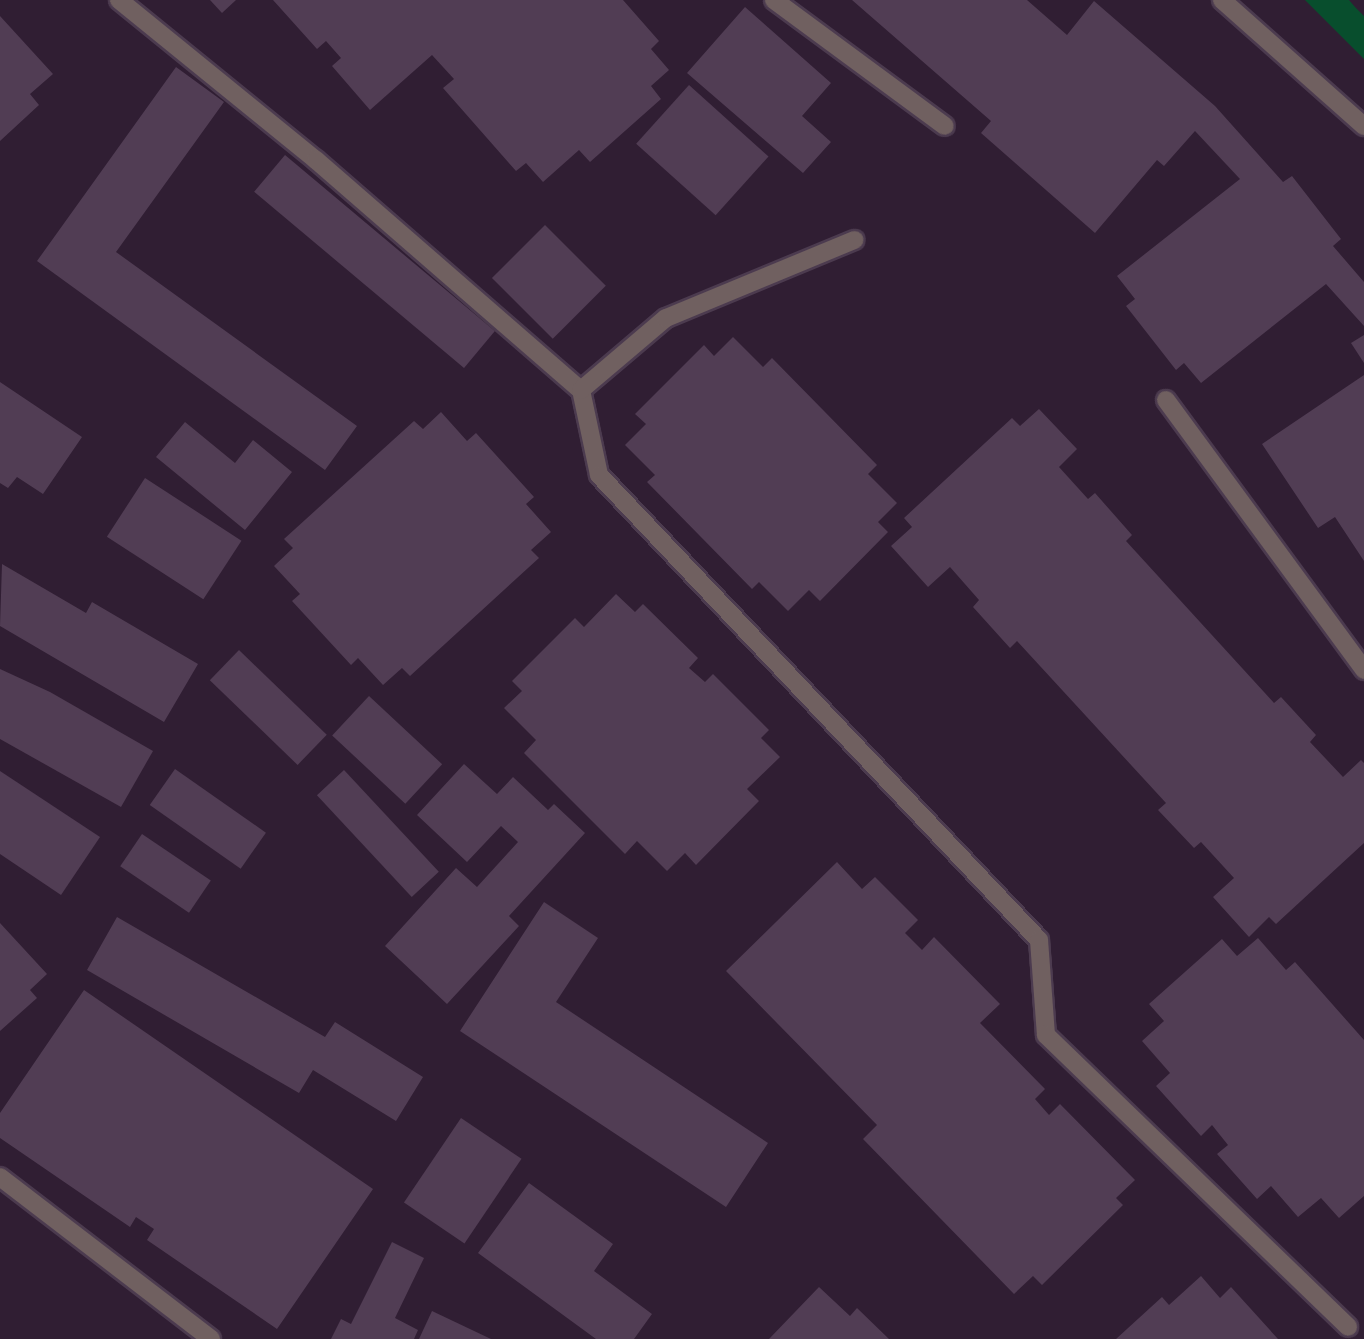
<!DOCTYPE html>
<html>
<head>
<meta charset="utf-8">
<style>
  body { margin:0 }
  #map { position:relative; width:1364px; height:1339px; overflow:hidden; background:#301e33; font-family:Ubuntu,sans-serif }
  div>[style] { position:absolute }
  [style*='--x'] { left:calc(var(--x)*1px); top:calc(var(--y)*1px); width:calc(var(--w)*1px); rotate:calc(var(--a)*1deg) }
  .green>* { inset:0; background:#084e2d }
  .building>* { inset:0; background:#513d54; transform-origin:0 0 }
  .roads { filter:drop-shadow(2px 0 #4c3b4f) drop-shadow(-2px 0 #4c3b4f) drop-shadow(0 2px #4c3b4f) drop-shadow(0 -2px #4c3b4f) }
  .minor>* { height:18px; margin:-9px; padding:0 9px; transform-origin:9px; border-radius:9px; background:#706060 }
  span { translate:-50% -50%; white-space:nowrap; text-align:center; line-height:1.15; -webkit-text-stroke:7px #261429; paint-order:stroke }
</style>
</head>
<body>
<div id="map">
  <div class="green">
    <div style="clip-path:polygon(1305px 0,1349px 0,1355px 7px,1364px 16px,1364px 59px)"></div>
  </div>
  <div class="building">
    <div style="clip-path:polygon(210px 0,236px 0,222px 13px)"></div>
    <div style="clip-path:polygon(273px 0,623px 0,659px 41px,651px 49px,669px 70px,651px 86px,661px 99px,590px 162px,579px 150px,543px 182px,526px 163px,516px 171px,443px 88px,454px 79px,432px 55px,370px 110px,332px 66px,341px 58px,326px 41px,317px 49px)"></div>
    <div style="clip-path:polygon(852px 0,1027px 0,1067px 35px,1094px 1px,1215px 106px,1283px 182px,1292px 176px,1341px 239px,1333px 246px,1364px 282px,1364px 326px,1326px 284px,1201px 383px,1184px 363px,1176px 370px,1126px 306px,1135px 299px,1117px 276px,1240px 179px,1195px 131px,1164px 166px,1157px 160px,1095px 233px,981px 133px,991px 121px)"></div>
    <div style="clip-path:polygon(745px 7px,831px 83px,802px 116px,831px 142px,803px 173px,687px 73px)"></div>
    <div style="clip-path:polygon(0 16px,53px 74px,30px 94px,39px 105px,0 141px)"></div>
    <div style="clip-path:polygon(176px 67px,224px 102px,116px 252px,357px 426px,325px 470px,37px 261px)"></div>
    <div style="left:689px;top:85px;width:107px;height:79px;rotate:42deg"></div>
    <div style="left:285px;top:155px;width:274px;height:48px;rotate:40deg"></div>
    <div style="left:545px;top:225px;width:86px;height:75px;rotate:45deg"></div>
    <div style="clip-path:polygon(1364px 335px,1364px 363px,1351px 343px)"></div>
    <div style="clip-path:polygon(733px 337px,763px 367px,772px 358px,877px 465px,868px 474px,897px 503px,878px 522px,888px 532px,820px 601px,809px 590px,788px 611px,759px 582px,752px 589px,647px 482px,655px 475px,625px 445px,646px 424px,635px 414px,704px 345px,714px 356px)"></div>
    <div style="clip-path:polygon(1364px 375px,1364px 561px,1335px 517px,1318px 528px,1262px 444px)"></div>
    <div style="clip-path:polygon(0 382px,82px 437px,43px 494px,17px 477px,8px 488px,0 483px)"></div>
    <div style="clip-path:polygon(1039px 409px,1077px 449px,1059px 467px,1088px 499px,1095px 493px,1132px 535px,1126px 541px,1274px 703px,1281px 697px,1316px 735px,1310px 742px,1343px 777px,1361px 760px,1364px 763px,1364px 843px,1276px 924px,1269px 917px,1249px 937px,1213px 897px,1234px 878px,1201px 842px,1194px 848px,1158px 810px,1166px 803px,1017px 641px,1010px 648px,973px 607px,979px 600px,950px 567px,928px 587px,891px 546px,912px 527px,904px 518px,1012px 418px,1020px 426px)"></div>
    <div style="clip-path:polygon(441px 412px,467px 441px,476px 433px,534px 497px,526px 504px,551px 532px,531px 550px,539px 558px,410px 676px,402px 668px,383px 685px,358px 658px,351px 665px,292px 601px,300px 594px,274px 566px,293px 548px,284px 539px,414px 421px,423px 429px)"></div>
    <div style="clip-path:polygon(185px 422px,235px 463px,253px 440px,292px 472px,245px 530px,156px 457px)"></div>
    <div style="left:145px;top:478px;width:115px;height:70px;rotate:33deg"></div>
    <div style="clip-path:polygon(2px 564px,86px 613px,92px 602px,198px 664px,164px 722px,0 626px)"></div>
    <div style="clip-path:polygon(616px 594px,635px 612px,643px 604px,698px 658px,689px 668px,705px 682px,713px 674px,769px 730px,761px 738px,780px 757px,747px 789px,759px 801px,696px 865px,685px 853px,667px 871px,637px 841px,625px 854px,524px 753px,536px 740px,504px 708px,522px 691px,512px 681px,575px 618px,584px 627px)"></div>
    <div style="left:239px;top:650px;width:122px;height:42px;rotate:44deg"></div>
    <div style="clip-path:polygon(0 669px,50px 692px,153px 751px,121px 807px,0 739px)"></div>
    <div style="left:369px;top:696px;width:100px;height:54px;rotate:43deg"></div>
    <div style="clip-path:polygon(464px 764px,497px 794px,513px 777px,548px 810px,554px 804px,585px 833px,509px 916px,519px 926px,447px 1004px,385px 946px,456px 868px,477px 887px,518px 842px,501px 826px,467px 862px,417px 815px)"></div>
    <div style="left:175px;top:769px;width:111px;height:44px;rotate:35deg"></div>
    <div style="left:344px;top:770px;width:139px;height:37px;rotate:47deg"></div>
    <div style="clip-path:polygon(0 771px,100px 837px,61px 895px,0 854px)"></div>
    <div style="left:142px;top:834px;width:83px;height:39px;rotate:34deg"></div>
    <div style="clip-path:polygon(837px 862px,862px 889px,875px 877px,918px 920px,905px 933px,922px 950px,934px 937px,1000px 1004px,980px 1023px,1045px 1089px,1035px 1099px,1049px 1115px,1060px 1104px,1135px 1180px,1116px 1198px,1123px 1205px,1042px 1285px,1033px 1276px,1014px 1294px,863px 1139px,877px 1125px,726px 971px)"></div>
    <div style="clip-path:polygon(544px 902px,598px 938px,556px 1002px,768px 1143px,726px 1207px,460px 1031px)"></div>
    <div style="clip-path:polygon(117px 917px,325px 1037px,335px 1022px,423px 1077px,396px 1121px,313px 1070px,299px 1093px,87px 970px)"></div>
    <div style="clip-path:polygon(0 923px,47px 974px,30px 990px,37px 998px,0 1031px)"></div>
    <div style="clip-path:polygon(1258px 938px,1286px 970px,1295px 962px,1364px 1040px,1364px 1196px,1339px 1218px,1321px 1198px,1298px 1217px,1271px 1186px,1257px 1199px,1217px 1154px,1228px 1145px,1212px 1125px,1201px 1136px,1156px 1086px,1170px 1073px,1142px 1041px,1164px 1021px,1149px 1004px,1222px 939px,1237px 956px)"></div>
    <div style="clip-path:polygon(84px 990px,373px 1189px,277px 1329px,147px 1240px,154px 1229px,136px 1217px,130px 1227px,0 1138px,0 1113px)"></div>
    <div style="left:461px;top:1118px;width:73px;height:102px;rotate:34deg"></div>
    <div style="clip-path:polygon(529px 1183px,613px 1244px,594px 1271px,652px 1314px,634px 1339px,596px 1339px,478px 1253px)"></div>
    <div style="clip-path:polygon(392px 1242px,424px 1258px,395px 1318px,418px 1330px,414px 1339px,331px 1339px,341px 1319px,351px 1324px)"></div>
    <div style="clip-path:polygon(1201px 1276px,1220px 1298px,1231px 1287px,1278px 1339px,1116px 1339px,1162px 1297px,1169px 1305px)"></div>
    <div style="clip-path:polygon(819px 1287px,850px 1316px,857px 1308px,889px 1339px,769px 1339px)"></div>
    <div style="clip-path:polygon(432px 1311px,491px 1339px,419px 1339px)"></div>
  </div>
  <div class="roads">
    <div class="minor">
      <div style="--x:119;--y:0;--w:254;--a:39.1"></div>
      <div style="--x:316;--y:160;--w:351;--a:41"></div>
      <div style="--x:581;--y:390;--w:87;--a:78"></div>
      <div style="--x:599;--y:475;--w:640;--a:46.58"></div>
      <div style="--x:1039;--y:940;--w:95;--a:85.8"></div>
      <div style="--x:1046;--y:1035;--w:420;--a:44"></div>
      <div style="--x:774;--y:0;--w:212;--a:36.4"></div>
      <div style="--x:1222;--y:0;--w:190;--a:41.6"></div>
      <div style="--x:581;--y:390;--w:111;--a:-40.3"></div>
      <div style="--x:666;--y:318;--w:204;--a:-22.5"></div>
      <div style="--x:1166;--y:400;--w:335;--a:53.7"></div>
      <div style="--x:0;--y:1177;--w:266;--a:37.5"></div>
    </div>
  </div>
</div>
</body>
</html>
